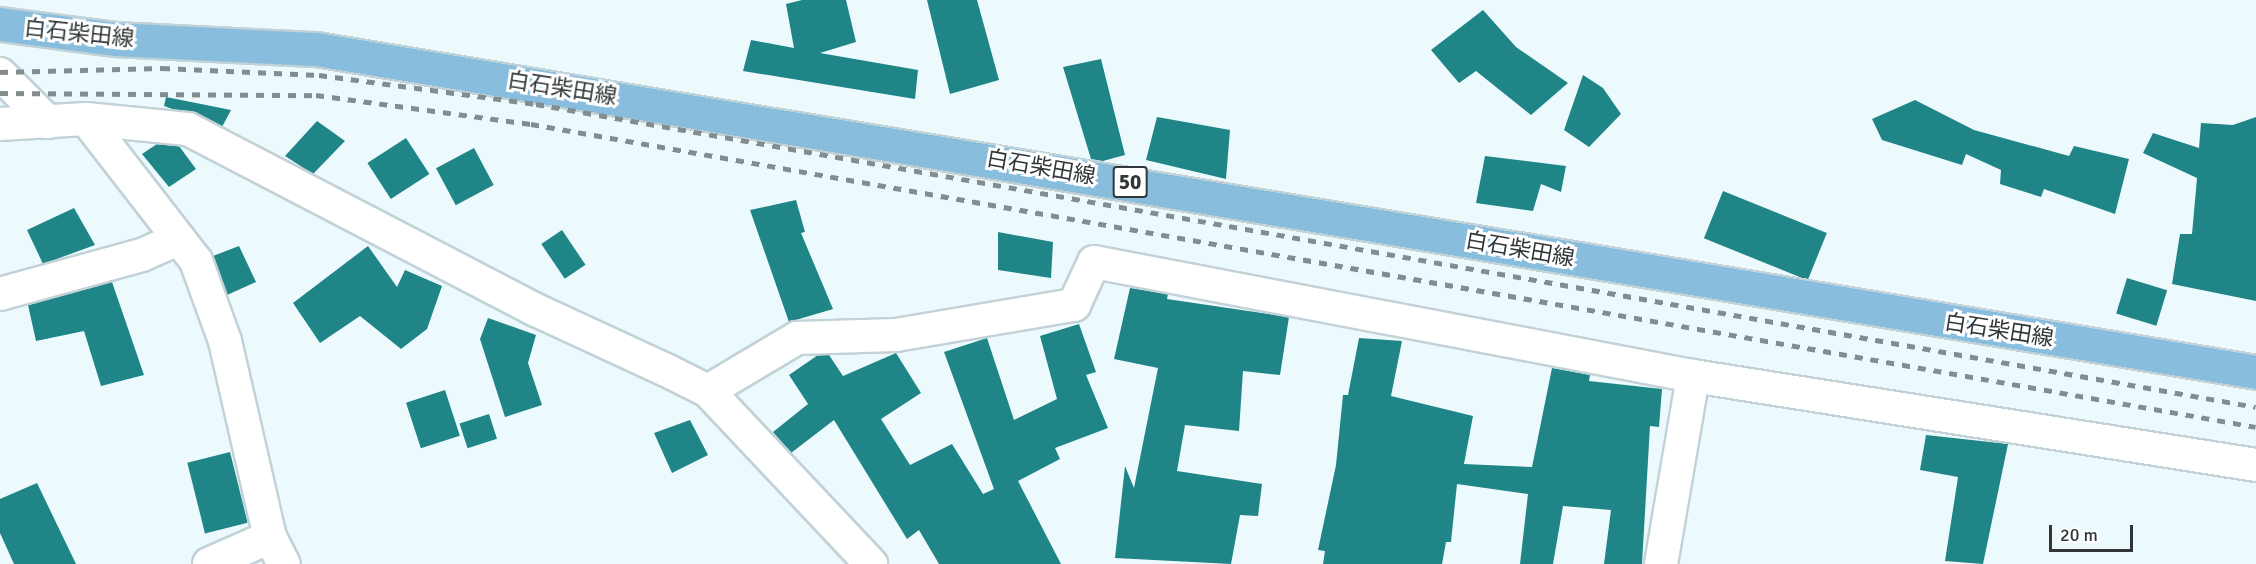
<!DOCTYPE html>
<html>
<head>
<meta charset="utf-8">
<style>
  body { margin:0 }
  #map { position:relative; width:2256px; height:564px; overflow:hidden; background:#ecfafe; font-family:Signika,"Noto Sans JP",sans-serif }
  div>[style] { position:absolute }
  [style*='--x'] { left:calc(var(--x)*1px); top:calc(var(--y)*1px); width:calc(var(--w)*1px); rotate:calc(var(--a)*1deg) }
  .building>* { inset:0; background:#208587; transform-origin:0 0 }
  .roads { filter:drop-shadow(2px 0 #c2d2d7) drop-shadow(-2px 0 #c2d2d7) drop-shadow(0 2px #c2d2d7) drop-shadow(0 -2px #c2d2d7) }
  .street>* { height:32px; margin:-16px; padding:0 16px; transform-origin:16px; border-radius:16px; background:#fff }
  .primary>* { height:33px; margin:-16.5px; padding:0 16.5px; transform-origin:16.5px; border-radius:16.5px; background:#89bdde }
  .rail>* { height:4.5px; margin-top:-2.25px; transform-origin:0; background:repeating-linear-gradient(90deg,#838d90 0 8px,transparent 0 16px) }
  span { translate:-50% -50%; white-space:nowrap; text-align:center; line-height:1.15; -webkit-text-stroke:6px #fff; paint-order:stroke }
  .shield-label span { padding:2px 4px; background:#fff; border:2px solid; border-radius:4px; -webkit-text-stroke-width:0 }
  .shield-label { font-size:21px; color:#313739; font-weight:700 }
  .street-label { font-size:22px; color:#313739 }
  .scale { position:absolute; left:2049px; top:525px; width:84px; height:27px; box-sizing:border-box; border:3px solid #313739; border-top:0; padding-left:8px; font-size:18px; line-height:21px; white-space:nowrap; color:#313739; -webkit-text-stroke:4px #fff; paint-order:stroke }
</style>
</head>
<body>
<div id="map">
  <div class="building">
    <div style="clip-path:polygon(802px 0,846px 0,856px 42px,820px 53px,918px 70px,915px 99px,743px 71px,751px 40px,794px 48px,786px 4px)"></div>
    <div style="clip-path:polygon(927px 0,977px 0,999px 80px,950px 94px)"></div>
    <div style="clip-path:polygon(1483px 10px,1516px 47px,1568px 83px,1531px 115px,1476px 71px,1459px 83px,1431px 50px)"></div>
    <div style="clip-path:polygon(1101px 59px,1125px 155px,1103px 161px,1091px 159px,1063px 67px)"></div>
    <div style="clip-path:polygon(1583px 75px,1603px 88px,1621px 114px,1589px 147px,1564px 130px)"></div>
    <div style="clip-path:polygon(166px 97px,231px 110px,222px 127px,164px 106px)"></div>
    <div style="clip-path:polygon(1915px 100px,1974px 130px,2069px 156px,2074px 146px,2129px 159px,2115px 214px,2044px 189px,2041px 197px,2000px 184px,2001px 170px,1966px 154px,1962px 165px,1882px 140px,1872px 119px)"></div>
    <div style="clip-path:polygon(1157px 117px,1230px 130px,1226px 179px,1146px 160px)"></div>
    <div style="clip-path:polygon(2256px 117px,2256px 301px,2172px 284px,2180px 234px,2192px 234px,2197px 178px,2143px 153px,2153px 133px,2199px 148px,2201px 123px,2233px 125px)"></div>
    <div style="clip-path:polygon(317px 121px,345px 141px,313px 174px,285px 156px)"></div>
    <div style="left:406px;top:138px;width:43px;height:46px;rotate:57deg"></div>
    <div style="clip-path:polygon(157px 144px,179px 146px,196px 169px,169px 187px,142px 154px)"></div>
    <div style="left:474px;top:148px;width:42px;height:43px;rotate:62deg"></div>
    <div style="clip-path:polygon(1485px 156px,1566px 166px,1561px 192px,1541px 184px,1533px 211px,1476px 203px)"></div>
    <div style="left:1723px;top:191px;width:112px;height:51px;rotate:22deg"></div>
    <div style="clip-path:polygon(796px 200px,805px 232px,801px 233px,833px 309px,789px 322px,750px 210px)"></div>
    <div style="clip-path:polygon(74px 208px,95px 245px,43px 264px,27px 230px)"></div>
    <div style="left:562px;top:230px;width:42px;height:25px;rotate:56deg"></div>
    <div style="clip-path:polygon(998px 232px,1053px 242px,1051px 278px,998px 270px)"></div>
    <div style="clip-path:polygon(239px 246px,256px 282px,227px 295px,213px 256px)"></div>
    <div style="clip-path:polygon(368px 246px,397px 287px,405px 270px,442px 286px,427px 329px,401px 349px,360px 316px,320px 343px,293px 303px)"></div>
    <div style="left:2127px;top:278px;width:42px;height:37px;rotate:17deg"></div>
    <div style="clip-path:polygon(112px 282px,144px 375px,101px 386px,84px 331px,36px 341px,28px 305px)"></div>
    <div style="clip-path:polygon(1130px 288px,1168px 294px,1167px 299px,1289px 317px,1280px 375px,1243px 371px,1239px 431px,1185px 425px,1177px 471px,1262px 484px,1258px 516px,1240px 515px,1231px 564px,1115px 558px,1125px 466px,1134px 488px,1158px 368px,1114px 359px)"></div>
    <div style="clip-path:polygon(488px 318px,536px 335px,528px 363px,542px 405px,505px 417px,480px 339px)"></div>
    <div style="clip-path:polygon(1079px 324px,1096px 372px,1086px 375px,1108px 428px,1055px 448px,1060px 459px,1018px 481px,1061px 564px,939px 564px,919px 530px,907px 539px,834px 420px,791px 453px,773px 432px,808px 404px,789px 375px,818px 355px,829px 355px,843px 376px,896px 353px,921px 393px,881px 419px,910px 465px,952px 444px,983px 494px,994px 489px,944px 352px,987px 338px,1014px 420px,1057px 399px,1040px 336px)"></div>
    <div style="clip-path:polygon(1359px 338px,1402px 341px,1391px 396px,1473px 416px,1464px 464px,1532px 467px,1552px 368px,1590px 375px,1589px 381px,1662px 389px,1659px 427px,1650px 426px,1642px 564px,1604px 564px,1611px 510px,1563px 506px,1553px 564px,1520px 564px,1528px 494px,1457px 484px,1451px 542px,1446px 542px,1442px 564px,1323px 564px,1325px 551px,1318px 550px,1336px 465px,1343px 395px,1348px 395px)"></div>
    <div style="left:445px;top:390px;width:48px;height:41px;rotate:72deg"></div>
    <div style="left:489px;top:414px;width:26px;height:31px;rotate:72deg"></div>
    <div style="clip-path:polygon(690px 420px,708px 455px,672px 473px,654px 433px)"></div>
    <div style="clip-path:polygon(1926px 435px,2008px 444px,1983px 564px,1945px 561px,1958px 477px,1920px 470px)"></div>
    <div style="left:230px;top:452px;width:73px;height:44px;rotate:76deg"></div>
    <div style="clip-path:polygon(37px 483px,76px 564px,14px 564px,0 533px,0 499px)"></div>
  </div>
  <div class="roads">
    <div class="street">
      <div style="--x:0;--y:74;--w:68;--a:45"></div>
      <div style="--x:86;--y:119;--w:180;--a:52.2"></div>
      <div style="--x:196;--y:261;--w:85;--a:70.1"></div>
      <div style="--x:225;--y:341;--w:201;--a:77.1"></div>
      <div style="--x:270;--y:537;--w:30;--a:63"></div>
      <div style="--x:0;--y:124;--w:86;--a:-3.3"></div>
      <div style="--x:86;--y:119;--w:102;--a:5.6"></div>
      <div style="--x:188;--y:129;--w:392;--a:27.5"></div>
      <div style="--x:536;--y:310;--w:143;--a:24.8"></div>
      <div style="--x:666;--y:370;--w:47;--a:26.6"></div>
      <div style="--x:708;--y:391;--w:238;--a:46.7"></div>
      <div style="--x:0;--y:294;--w:147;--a:-15.4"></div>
      <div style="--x:142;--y:255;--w:39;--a:-24"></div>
      <div style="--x:708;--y:391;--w:104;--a:-30.8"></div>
      <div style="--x:797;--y:338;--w:99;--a:-1.7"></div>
      <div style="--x:896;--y:335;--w:181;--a:-9.6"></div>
      <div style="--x:1074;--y:305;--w:47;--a:-65.1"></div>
      <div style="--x:1094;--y:262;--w:610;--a:10.78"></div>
      <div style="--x:1693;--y:376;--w:570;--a:8.98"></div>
      <div style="--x:209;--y:564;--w:67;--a:-23.9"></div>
      <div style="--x:1661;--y:564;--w:191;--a:-80.3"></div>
    </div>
    <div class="primary">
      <div style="--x:0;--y:24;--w:117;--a:7.4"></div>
      <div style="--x:116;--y:39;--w:200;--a:2.9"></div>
      <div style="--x:316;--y:49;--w:1967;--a:9.45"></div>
    </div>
  </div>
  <div class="rail">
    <div style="--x:0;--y:72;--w:162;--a:-1.4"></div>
    <div style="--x:162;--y:68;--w:157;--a:2.6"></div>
    <div style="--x:319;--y:75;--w:219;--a:7.6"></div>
    <div style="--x:536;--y:104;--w:1746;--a:9.99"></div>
    <div style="--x:0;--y:93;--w:316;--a:0.4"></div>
    <div style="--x:316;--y:95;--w:217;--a:7.7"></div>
    <div style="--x:531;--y:124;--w:1751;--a:9.96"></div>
  </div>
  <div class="shield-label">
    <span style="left:1130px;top:182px">50</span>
  </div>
  <div class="street-label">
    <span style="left:79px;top:33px;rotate:6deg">白石柴田線</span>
    <span style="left:562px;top:88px;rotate:9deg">白石柴田線</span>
    <span style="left:1041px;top:167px;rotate:10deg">白石柴田線</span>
    <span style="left:1520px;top:249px;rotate:10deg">白石柴田線</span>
    <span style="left:1999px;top:330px;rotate:9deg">白石柴田線</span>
  </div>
  <div class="scale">20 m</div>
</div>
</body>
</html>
